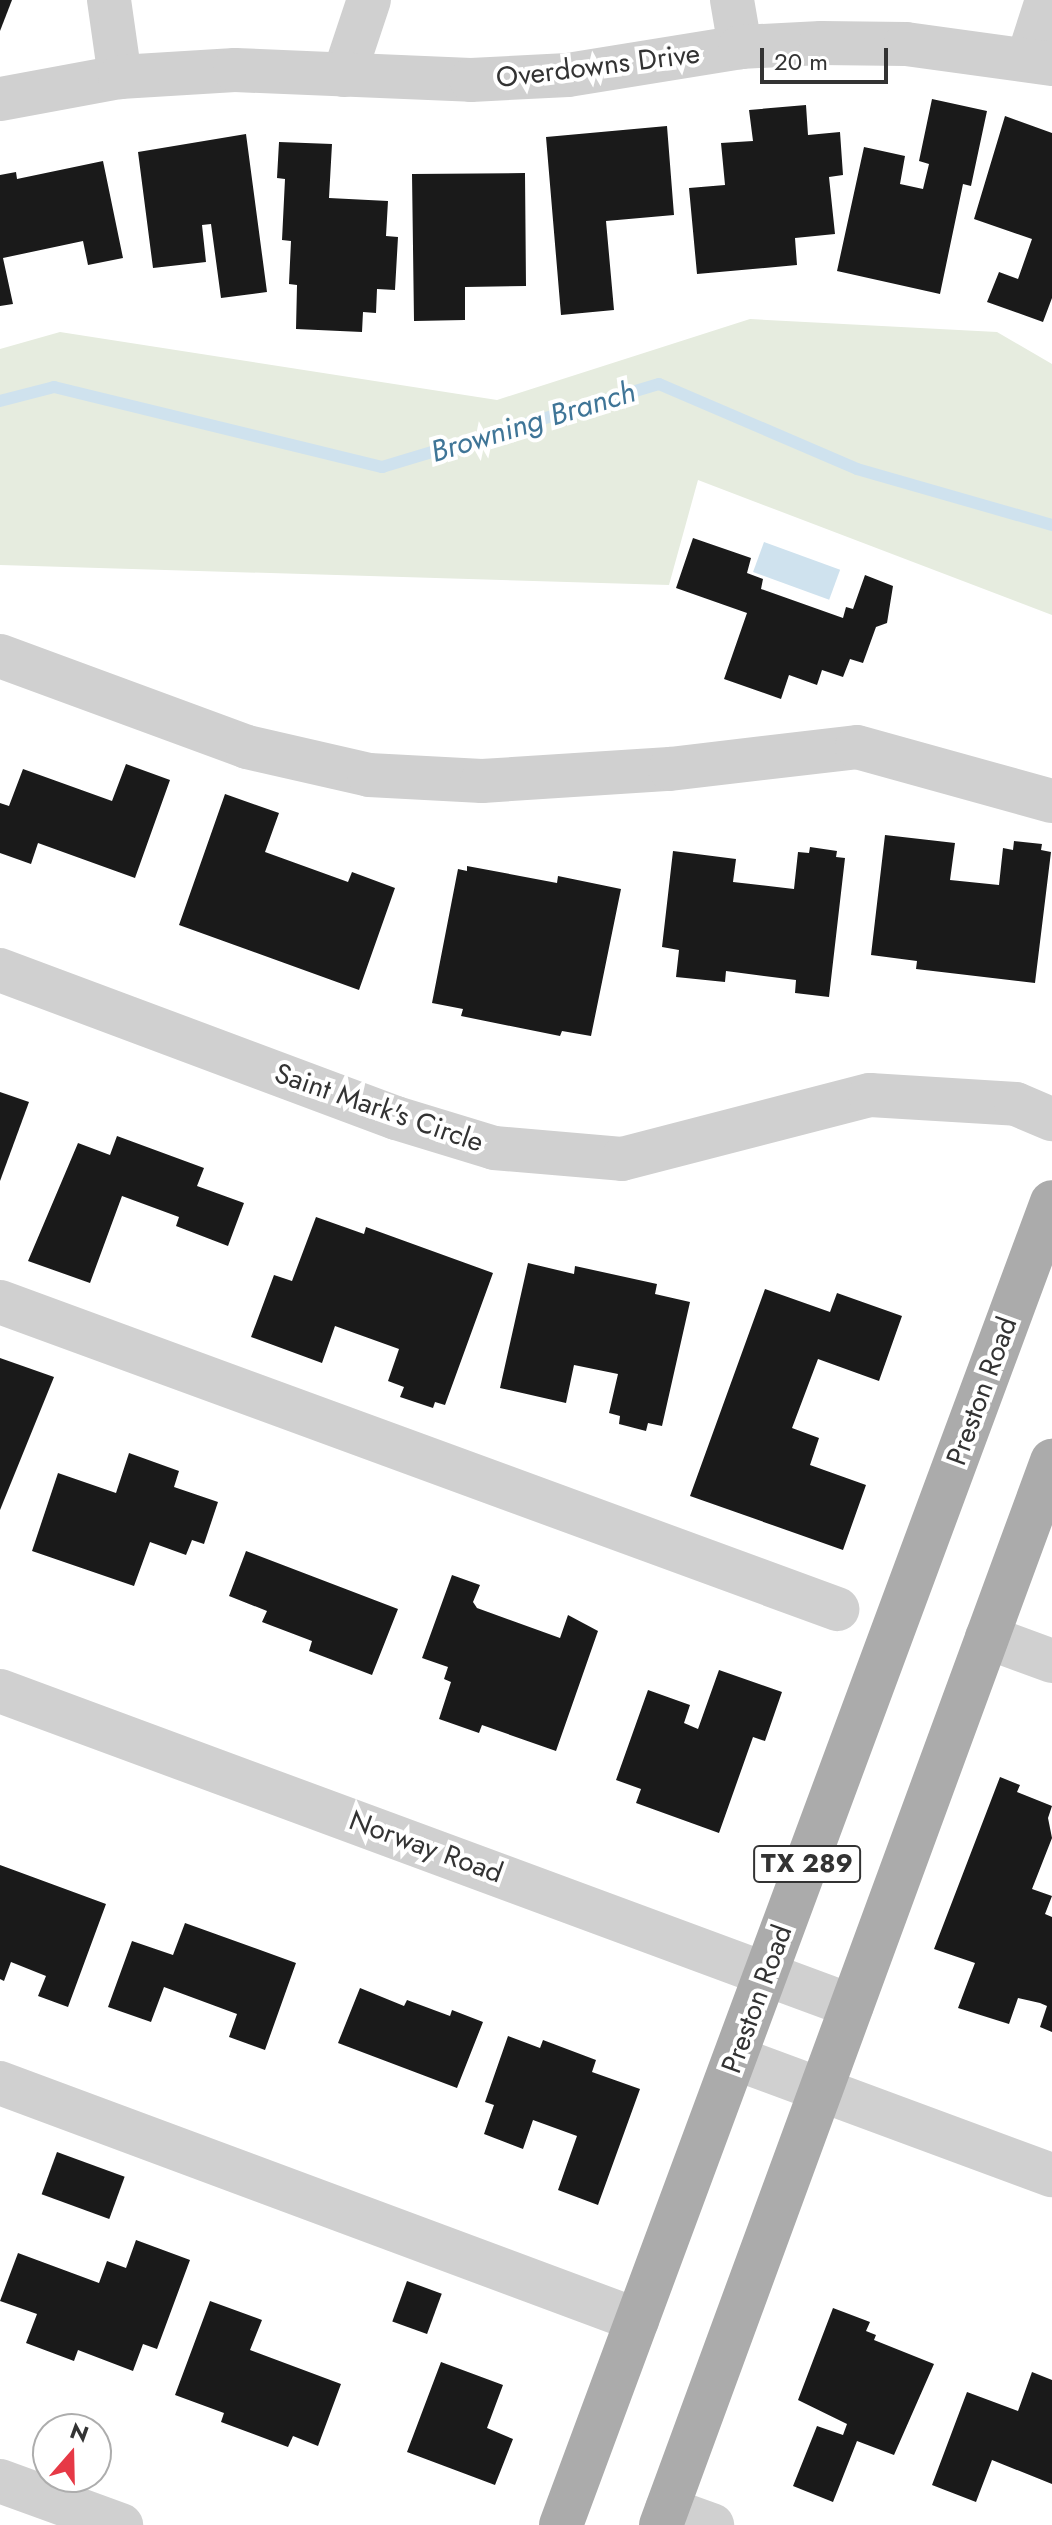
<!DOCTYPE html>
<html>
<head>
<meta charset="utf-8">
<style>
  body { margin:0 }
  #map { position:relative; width:1052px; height:2525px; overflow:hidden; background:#fff; font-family:Jost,sans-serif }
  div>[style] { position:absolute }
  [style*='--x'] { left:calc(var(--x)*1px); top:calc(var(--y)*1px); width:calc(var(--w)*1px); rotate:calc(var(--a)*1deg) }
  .green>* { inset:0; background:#e6ecdf }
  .water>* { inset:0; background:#cfe2ee; transform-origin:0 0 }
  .stream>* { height:12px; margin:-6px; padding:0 6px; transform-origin:6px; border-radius:6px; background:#cfe2ee }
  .building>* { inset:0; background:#1a1a1a; transform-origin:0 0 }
  .minor>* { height:44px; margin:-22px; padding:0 22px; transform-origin:22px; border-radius:22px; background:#d0d0d0 }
  .major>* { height:44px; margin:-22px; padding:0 22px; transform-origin:22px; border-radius:22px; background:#ababab }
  span { translate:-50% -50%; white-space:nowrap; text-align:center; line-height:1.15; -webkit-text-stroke:8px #fff; paint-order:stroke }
  .shield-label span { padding:2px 6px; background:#fff; border:2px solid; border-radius:6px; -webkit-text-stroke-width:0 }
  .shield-label { font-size:26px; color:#333; font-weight:700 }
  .street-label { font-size:28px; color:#333 }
  .water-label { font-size:30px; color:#3f7597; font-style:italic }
  .north { position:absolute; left:32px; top:2413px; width:80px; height:80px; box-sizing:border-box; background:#fff; border:2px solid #adadad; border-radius:50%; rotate:20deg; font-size:22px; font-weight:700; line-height:32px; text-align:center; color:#333 }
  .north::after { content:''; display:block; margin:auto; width:28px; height:36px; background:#e63946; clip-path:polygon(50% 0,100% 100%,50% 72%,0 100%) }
  .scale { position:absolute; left:760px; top:48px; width:128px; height:36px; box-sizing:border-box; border:4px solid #333; border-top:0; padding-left:10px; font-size:24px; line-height:28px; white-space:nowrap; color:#333; -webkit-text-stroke:6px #fff; paint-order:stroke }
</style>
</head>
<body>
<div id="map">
  <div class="green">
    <div style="clip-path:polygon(750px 319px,997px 332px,1052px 364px,1052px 615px,698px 480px,669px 585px,0 565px,0 349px,60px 332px,497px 400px)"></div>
  </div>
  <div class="water">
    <div style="left:764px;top:542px;width:81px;height:32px;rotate:20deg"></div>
  </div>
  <div class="stream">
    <div style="--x:0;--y:401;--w:56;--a:-14.5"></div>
    <div style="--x:54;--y:387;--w:338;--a:13.7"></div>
    <div style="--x:382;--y:467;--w:289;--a:-16.7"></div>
    <div style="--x:659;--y:384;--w:215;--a:23.2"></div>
    <div style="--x:857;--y:469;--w:203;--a:16"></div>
  </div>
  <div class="building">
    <div style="clip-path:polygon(0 0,12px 0,0 31px)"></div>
    <div style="clip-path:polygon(932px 99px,987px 111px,971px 186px,963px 184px,940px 294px,837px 271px,864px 147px,905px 156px,900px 184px,923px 189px,929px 164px,919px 161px)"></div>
    <div style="clip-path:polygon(806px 105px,808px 135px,840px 132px,843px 175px,829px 177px,835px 234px,795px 238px,797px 265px,697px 274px,689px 188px,725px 185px,721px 143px,753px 141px,749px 110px)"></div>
    <div style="clip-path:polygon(1005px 116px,1052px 133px,1052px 298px,1043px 322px,987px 302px,999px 272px,1018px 279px,1032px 239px,974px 219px)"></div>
    <div style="clip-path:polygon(667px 126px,674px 215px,606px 221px,614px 310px,561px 315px,546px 137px)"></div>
    <div style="clip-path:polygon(246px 134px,267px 292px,221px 298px,211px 224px,202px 225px,206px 262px,153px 268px,138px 152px)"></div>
    <div style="clip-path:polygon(279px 142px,332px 144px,329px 198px,388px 201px,386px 236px,398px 237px,395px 290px,377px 289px,376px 313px,363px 312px,362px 332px,296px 329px,297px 285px,289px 284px,291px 241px,282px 240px,285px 179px,277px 178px)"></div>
    <div style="clip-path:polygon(103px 161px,123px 258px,88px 265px,83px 241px,3px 258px,13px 304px,0 306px,0 175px,16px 172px,17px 179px)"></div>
    <div style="clip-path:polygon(525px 173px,526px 286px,465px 287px,465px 320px,414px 321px,412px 174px)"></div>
    <div style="clip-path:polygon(693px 538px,751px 558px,747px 573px,763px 579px,761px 589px,843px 618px,846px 607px,853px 609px,865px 575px,893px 586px,887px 623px,876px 627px,863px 663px,850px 659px,843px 677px,822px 670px,817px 685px,789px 675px,781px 699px,724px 679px,747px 613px,676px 588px)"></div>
    <div style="clip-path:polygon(126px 764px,170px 780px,135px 878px,38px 843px,31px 864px,0 853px,0 803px,9px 806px,23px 769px,112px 801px)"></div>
    <div style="clip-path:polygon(225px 794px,279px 813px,265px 852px,348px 882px,352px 872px,395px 888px,359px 990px,179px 925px)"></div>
    <div style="clip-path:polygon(885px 835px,955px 843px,950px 880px,999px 885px,1003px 848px,1013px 850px,1014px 841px,1042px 844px,1041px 850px,1051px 852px,1035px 983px,916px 969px,917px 961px,871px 955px)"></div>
    <div style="clip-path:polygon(810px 847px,837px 851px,836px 857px,845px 858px,829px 997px,795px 993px,796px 980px,726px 971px,725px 982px,676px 977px,679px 950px,662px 947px,673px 851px,736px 859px,733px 882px,794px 889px,798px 852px,809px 853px)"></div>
    <div style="clip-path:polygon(467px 866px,557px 883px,558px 876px,621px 889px,591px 1036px,562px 1031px,560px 1036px,461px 1016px,463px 1009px,432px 1003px,458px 869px,467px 871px)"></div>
    <div style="clip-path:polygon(0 1092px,29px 1102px,0 1181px)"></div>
    <div style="clip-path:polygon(117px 1136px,204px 1168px,197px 1186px,244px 1203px,228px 1246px,176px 1226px,179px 1217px,122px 1196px,90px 1283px,28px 1261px,78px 1143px,110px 1155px)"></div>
    <div style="clip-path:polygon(316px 1217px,364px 1234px,366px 1227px,493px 1273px,445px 1405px,435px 1402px,433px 1408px,400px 1397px,404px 1387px,388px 1381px,399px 1349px,335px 1326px,322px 1363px,251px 1337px,274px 1275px,292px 1281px)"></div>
    <div style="clip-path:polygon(528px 1263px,574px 1274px,575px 1266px,657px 1284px,655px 1294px,690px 1302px,662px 1426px,648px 1423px,646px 1431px,619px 1424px,620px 1416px,609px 1413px,618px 1374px,574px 1365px,566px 1403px,500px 1388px)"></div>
    <div style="clip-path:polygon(765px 1289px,830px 1312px,837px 1293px,902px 1316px,879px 1381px,818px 1359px,792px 1428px,819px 1438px,810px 1465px,866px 1485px,843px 1550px,690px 1496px)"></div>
    <div style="clip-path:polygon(0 1358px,54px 1377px,0 1510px)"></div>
    <div style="clip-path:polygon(129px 1453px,179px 1471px,174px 1487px,218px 1502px,204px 1544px,192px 1540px,186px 1555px,150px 1542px,134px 1586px,32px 1551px,58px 1473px,116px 1493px)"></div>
    <div style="clip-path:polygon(246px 1551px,398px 1609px,372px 1675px,309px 1651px,312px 1641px,262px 1622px,267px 1611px,229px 1596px)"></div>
    <div style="clip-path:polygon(452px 1575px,480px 1585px,473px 1602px,477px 1608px,560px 1638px,568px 1615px,598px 1631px,556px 1751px,482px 1725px,479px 1733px,439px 1719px,451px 1682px,444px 1679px,448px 1667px,422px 1658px)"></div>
    <div style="clip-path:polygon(719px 1670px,782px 1692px,765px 1741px,753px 1737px,719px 1833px,636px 1803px,641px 1789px,616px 1780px,648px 1690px,690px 1705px,684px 1723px,698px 1729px)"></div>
    <div style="clip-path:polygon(1000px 1777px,1020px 1785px,1017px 1792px,1052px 1806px,1048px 1818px,1052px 1838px,1032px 1889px,1052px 1896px,1045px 1914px,1052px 1917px,1052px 2032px,1040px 2027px,1047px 2006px,1040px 2003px,1018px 1998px,1009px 2024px,958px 2008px,975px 1963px,934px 1949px)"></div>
    <div style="clip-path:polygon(0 1865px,106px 1904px,68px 2007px,38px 1996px,46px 1976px,11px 1962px,4px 1981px,0 1979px)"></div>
    <div style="clip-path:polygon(185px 1923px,296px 1963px,265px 2050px,229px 2037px,237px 2014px,164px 1987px,151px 2022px,108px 2007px,132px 1941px,173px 1955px)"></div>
    <div style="clip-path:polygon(360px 1988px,404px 2006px,407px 2000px,450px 2016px,452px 2010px,483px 2022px,457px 2088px,338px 2043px)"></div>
    <div style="clip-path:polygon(508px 2036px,540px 2048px,543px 2040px,596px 2060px,592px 2072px,640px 2089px,598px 2205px,558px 2190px,577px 2136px,533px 2120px,523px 2149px,484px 2134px,494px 2105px,485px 2102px)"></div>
    <div style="left:57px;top:2152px;width:72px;height:45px;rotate:20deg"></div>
    <div style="clip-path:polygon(136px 2240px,190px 2260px,157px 2349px,143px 2344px,133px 2371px,78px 2350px,74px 2361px,26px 2343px,37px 2314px,0 2301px,18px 2253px,99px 2283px,107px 2261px,126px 2268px)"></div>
    <div style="left:407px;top:2281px;width:37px;height:43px;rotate:20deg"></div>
    <div style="clip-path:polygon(210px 2301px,262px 2320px,250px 2350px,341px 2384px,318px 2446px,293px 2436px,288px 2447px,221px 2422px,224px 2413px,175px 2395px)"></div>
    <div style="clip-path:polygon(833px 2308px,870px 2322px,866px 2331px,876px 2335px,874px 2340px,934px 2364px,894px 2455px,857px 2441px,833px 2502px,793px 2486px,817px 2426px,843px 2435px,847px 2424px,798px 2400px)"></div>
    <div style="clip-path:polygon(441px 2362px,503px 2385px,487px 2428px,513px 2439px,495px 2485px,407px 2452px)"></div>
    <div style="clip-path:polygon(1032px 2372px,1052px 2380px,1052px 2484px,992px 2460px,976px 2502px,932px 2485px,967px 2392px,1018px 2411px)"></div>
  </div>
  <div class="minor">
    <div style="--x:109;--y:0;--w:78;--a:81.9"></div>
    <div style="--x:732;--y:0;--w:48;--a:80.3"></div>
    <div style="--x:1028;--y:59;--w:62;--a:-72.1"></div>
    <div style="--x:344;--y:75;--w:79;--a:-71.6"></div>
    <div style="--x:0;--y:99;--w:122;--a:-10.4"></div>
    <div style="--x:120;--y:77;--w:115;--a:-3.5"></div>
    <div style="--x:235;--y:70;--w:236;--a:2.4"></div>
    <div style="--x:471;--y:80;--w:97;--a:-3"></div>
    <div style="--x:568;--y:75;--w:174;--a:-9.2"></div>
    <div style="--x:740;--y:47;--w:81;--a:-2.8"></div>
    <div style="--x:821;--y:43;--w:85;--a:0.7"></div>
    <div style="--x:906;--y:44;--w:147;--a:7.8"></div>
    <div style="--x:0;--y:656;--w:263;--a:20.2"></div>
    <div style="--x:247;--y:747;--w:125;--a:12.9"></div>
    <div style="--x:369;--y:775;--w:113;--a:3"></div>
    <div style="--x:482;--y:781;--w:188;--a:-3.7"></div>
    <div style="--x:670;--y:769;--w:188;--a:-6.7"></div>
    <div style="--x:857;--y:747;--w:202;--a:15.5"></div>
    <div style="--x:0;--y:970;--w:423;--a:20.5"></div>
    <div style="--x:396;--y:1118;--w:102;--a:17"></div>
    <div style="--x:494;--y:1148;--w:128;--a:4.9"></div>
    <div style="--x:622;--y:1159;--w:256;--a:-14.5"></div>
    <div style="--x:870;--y:1095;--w:146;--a:3.5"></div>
    <div style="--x:1016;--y:1104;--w:39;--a:23"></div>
    <div style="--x:0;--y:1302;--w:892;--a:20.14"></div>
    <div style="--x:987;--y:1637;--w:69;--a:20.3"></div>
    <div style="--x:0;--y:1691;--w:908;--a:20.29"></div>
    <div style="--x:735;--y:2058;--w:338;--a:20.3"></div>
    <div style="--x:0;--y:2083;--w:680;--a:20.41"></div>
    <div style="--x:0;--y:2481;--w:129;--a:20"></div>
    <div style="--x:667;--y:2509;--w:48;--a:19.6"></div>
  </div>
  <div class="major">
    <div style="--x:561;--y:2525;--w:1411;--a:-69.64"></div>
    <div style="--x:661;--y:2525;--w:1134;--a:-69.82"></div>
  </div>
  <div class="shield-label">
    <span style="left:807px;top:1864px">TX 289</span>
  </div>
  <div class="street-label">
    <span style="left:598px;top:66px;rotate:-7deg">Overdowns Drive</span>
    <span style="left:379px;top:1108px;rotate:19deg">Saint Mark's Circle</span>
    <span style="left:982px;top:1391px;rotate:-70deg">Preston Road</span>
    <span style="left:426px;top:1847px;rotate:20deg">Norway Road</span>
    <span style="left:757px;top:1999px;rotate:-70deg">Preston Road</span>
  </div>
  <div class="water-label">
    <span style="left:533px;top:422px;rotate:-17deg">Browning Branch</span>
  </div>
  <div class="north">N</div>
  <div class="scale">20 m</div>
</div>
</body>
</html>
